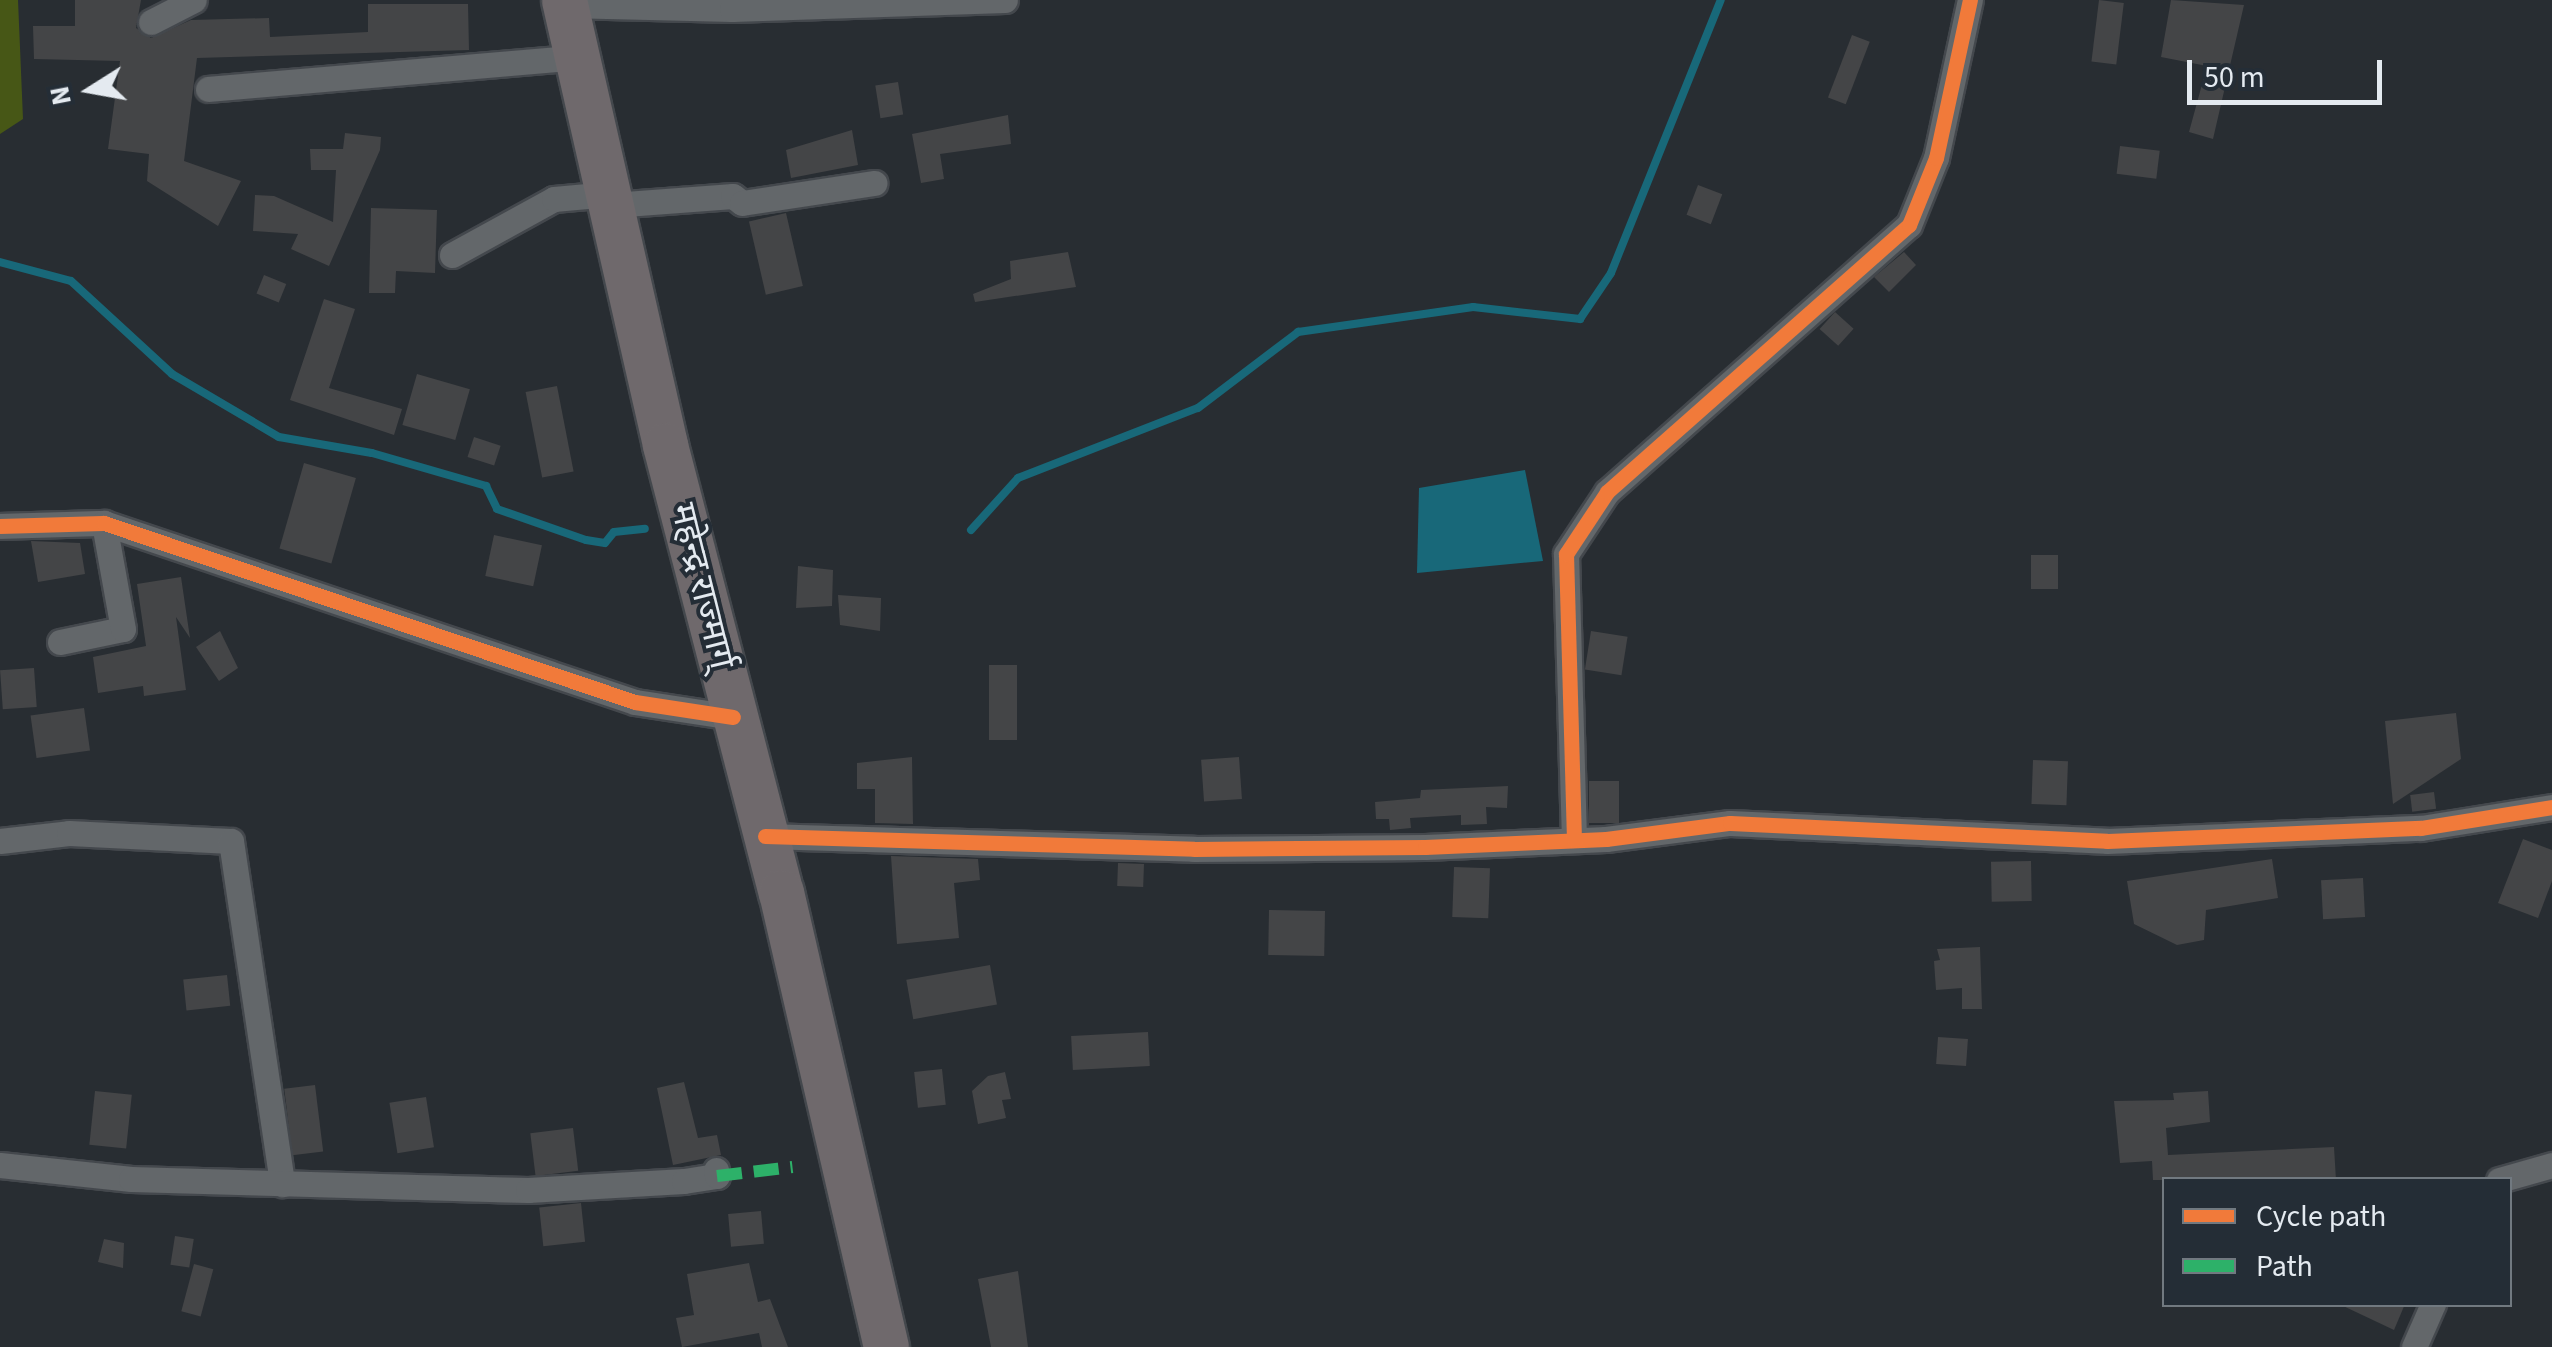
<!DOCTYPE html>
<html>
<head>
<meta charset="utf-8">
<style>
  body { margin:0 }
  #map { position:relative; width:2552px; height:1347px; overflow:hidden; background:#282d32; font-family:"Source Sans 3","Noto Sans Devanagari",sans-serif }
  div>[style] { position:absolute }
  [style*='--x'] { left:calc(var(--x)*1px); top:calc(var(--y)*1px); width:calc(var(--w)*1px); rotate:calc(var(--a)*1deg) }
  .green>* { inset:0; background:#475716 }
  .water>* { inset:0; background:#186879 }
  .stream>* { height:8px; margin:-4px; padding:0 4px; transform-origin:4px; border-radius:4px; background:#186879 }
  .building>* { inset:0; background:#444547; transform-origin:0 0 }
  .roads { filter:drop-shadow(2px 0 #44484d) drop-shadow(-2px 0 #44484d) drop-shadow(0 2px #44484d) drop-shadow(0 -2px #44484d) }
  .street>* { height:25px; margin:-12.5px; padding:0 12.5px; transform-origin:12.5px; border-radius:12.5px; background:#63676a }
  .highway>* { height:45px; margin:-22.5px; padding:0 22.5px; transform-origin:22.5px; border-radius:22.5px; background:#6f696c }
  .quiet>* { height:12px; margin-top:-6px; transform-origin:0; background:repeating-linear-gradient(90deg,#2db169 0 25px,transparent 0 37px) }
  .cycleway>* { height:15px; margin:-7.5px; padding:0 7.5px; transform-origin:7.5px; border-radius:7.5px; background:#f17a3a }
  span { translate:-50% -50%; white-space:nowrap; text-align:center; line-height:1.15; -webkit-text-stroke:8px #242d36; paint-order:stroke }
  .street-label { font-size:35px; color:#e4eaf0 }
  .legend { position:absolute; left:2162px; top:1177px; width:350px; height:130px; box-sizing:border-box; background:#242d36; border:2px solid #717980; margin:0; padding:12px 18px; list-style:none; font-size:30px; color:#e4eaf0 }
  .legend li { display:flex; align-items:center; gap:20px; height:50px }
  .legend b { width:50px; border:2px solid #717980 }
  .north { position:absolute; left:40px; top:40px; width:100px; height:100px; -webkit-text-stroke:8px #242d36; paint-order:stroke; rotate:259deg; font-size:28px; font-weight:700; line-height:40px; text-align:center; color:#e4eaf0 }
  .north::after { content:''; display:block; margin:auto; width:35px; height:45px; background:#e4eaf0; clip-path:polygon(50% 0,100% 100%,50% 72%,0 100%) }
  .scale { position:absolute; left:2187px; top:60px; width:195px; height:45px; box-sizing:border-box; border:5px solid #e4eaf0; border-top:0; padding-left:12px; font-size:30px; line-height:35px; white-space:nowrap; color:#e4eaf0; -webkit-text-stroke:8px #242d36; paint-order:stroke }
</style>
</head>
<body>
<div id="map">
  <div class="green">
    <div style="clip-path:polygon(0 0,18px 0,23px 119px,0 134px)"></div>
  </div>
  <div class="water">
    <div style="clip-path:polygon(1525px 470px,1543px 561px,1417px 573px,1419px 488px)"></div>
  </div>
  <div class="stream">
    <div style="--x:0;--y:262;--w:73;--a:15"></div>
    <div style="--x:71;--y:281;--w:137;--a:42.6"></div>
    <div style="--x:172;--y:374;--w:124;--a:30.5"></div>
    <div style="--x:279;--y:437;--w:94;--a:9.8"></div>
    <div style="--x:372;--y:453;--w:119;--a:16.1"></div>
    <div style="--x:486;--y:486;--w:25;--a:64"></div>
    <div style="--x:497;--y:509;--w:94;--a:19.2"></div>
    <div style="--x:586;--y:540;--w:19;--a:9"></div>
    <div style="--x:605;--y:543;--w:14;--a:-51"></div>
    <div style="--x:614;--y:532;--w:31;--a:-6"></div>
    <div style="--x:971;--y:530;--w:70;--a:-47.9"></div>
    <div style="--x:1018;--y:478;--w:193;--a:-21.3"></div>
    <div style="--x:1198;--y:408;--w:126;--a:-37.2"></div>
    <div style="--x:1298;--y:332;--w:177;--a:-8.1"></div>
    <div style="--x:1473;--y:307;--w:108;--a:6.4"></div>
    <div style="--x:1580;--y:319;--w:55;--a:-56"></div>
    <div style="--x:1611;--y:273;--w:294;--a:-68.1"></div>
  </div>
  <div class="building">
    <div style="clip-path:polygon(75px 0,141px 0,136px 28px,151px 38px,191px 20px,269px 18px,270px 37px,368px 32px,368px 4px,468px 4px,469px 50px,197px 58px,184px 161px,241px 181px,218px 226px,147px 181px,149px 154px,108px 149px,120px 61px,34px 59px,33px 26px,75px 26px)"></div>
    <div style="left:2099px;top:0;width:25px;height:62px;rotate:7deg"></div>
    <div style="clip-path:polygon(2171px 0,2244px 5px,2213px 139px,2189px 132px,2207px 66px,2161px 57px)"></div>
    <div style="left:1852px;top:35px;width:19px;height:67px;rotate:21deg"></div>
    <div style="left:898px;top:82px;width:33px;height:23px;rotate:81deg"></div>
    <div style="clip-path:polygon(1008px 115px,1011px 144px,940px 154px,944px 179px,921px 183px,912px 134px)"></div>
    <div style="clip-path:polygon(852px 130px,858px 165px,791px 178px,786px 150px)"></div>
    <div style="clip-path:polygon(345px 133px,381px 137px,380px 150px,329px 266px,291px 249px,298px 234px,253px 231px,255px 195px,274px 196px,333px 222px,336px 170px,311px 170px,310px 149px,343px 149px)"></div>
    <div style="left:2120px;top:146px;width:40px;height:28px;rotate:7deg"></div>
    <div style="left:1698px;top:185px;width:26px;height:32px;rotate:21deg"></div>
    <div style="clip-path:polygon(371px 208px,437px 210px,435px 273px,396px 271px,395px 293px,369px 293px)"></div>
    <div style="left:786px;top:213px;width:75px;height:38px;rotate:77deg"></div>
    <div style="clip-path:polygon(1068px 252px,1076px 287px,975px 302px,973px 294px,1011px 279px,1010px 261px)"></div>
    <div style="clip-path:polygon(1904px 252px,1916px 265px,1889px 292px,1874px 277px)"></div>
    <div style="left:264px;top:275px;width:24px;height:20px;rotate:22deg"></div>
    <div style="clip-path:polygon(324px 299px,355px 309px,329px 388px,402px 409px,394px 435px,290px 400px)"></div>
    <div style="left:1835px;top:312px;width:25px;height:23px;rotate:42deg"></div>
    <div style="left:417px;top:374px;width:55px;height:53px;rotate:16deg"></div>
    <div style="left:557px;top:386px;width:87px;height:32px;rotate:79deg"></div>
    <div style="left:474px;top:437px;width:28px;height:21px;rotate:18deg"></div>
    <div style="left:304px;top:463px;width:54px;height:89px;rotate:16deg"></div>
    <div style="left:494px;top:535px;width:49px;height:42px;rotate:12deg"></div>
    <div style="clip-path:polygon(31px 541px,80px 543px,85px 574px,38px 582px)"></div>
    <div style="left:2031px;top:555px;width:27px;height:34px"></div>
    <div style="clip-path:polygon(798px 566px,833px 570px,832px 606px,796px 608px)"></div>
    <div style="clip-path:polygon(181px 577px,190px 638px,176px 617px,186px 690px,144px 696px,143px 686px,98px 693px,93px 657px,146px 646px,137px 584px)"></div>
    <div style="clip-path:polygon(838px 595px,881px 598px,880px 631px,840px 625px)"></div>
    <div style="clip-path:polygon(220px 631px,238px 668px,219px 681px,196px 647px)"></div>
    <div style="left:1591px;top:631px;width:37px;height:39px;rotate:9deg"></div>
    <div style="left:989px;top:665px;width:28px;height:75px"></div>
    <div style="left:34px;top:668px;width:39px;height:34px;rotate:86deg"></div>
    <div style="left:84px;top:708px;width:43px;height:54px;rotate:82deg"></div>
    <div style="clip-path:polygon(2456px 713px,2461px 759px,2393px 804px,2385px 721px)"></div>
    <div style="clip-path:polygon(912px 757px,913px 824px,875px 823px,875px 789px,857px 789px,857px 763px)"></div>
    <div style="left:1239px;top:757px;width:42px;height:38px;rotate:86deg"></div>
    <div style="left:2033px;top:760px;width:35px;height:44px;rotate:2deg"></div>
    <div style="left:1589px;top:781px;width:30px;height:42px"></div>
    <div style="clip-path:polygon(1508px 786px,1507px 808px,1486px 807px,1487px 824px,1461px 825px,1461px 815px,1410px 818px,1411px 828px,1390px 830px,1389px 819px,1376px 819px,1375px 802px,1420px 798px,1421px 790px)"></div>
    <div style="left:2434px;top:792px;width:17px;height:24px;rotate:83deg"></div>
    <div style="clip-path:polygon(2523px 839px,2552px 850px,2552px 881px,2538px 918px,2498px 903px)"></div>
    <div style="clip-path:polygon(891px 856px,978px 859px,980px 880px,954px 883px,959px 938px,897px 944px)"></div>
    <div style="clip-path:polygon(2272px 859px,2278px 898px,2206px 910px,2204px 940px,2177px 945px,2134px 924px,2127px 881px)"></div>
    <div style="left:2031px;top:861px;width:40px;height:40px;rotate:89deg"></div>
    <div style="left:1118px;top:863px;width:26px;height:23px;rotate:2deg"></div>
    <div style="left:1454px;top:867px;width:36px;height:50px;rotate:2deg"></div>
    <div style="left:2363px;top:878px;width:39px;height:42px;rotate:87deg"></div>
    <div style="left:1269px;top:910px;width:56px;height:45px;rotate:1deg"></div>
    <div style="clip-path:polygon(1980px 947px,1982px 1009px,1962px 1009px,1962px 988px,1936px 990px,1934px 961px,1940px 960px,1937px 949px)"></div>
    <div style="left:990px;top:965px;width:40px;height:85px;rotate:80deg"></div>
    <div style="left:227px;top:975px;width:31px;height:44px;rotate:84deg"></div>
    <div style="left:1148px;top:1032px;width:34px;height:77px;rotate:87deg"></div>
    <div style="left:1938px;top:1037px;width:30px;height:27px;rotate:4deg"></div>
    <div style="left:942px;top:1069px;width:36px;height:28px;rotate:84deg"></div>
    <div style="clip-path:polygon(1005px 1072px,1011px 1099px,1002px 1100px,1006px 1118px,978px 1124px,972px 1091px,988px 1076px)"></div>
    <div style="clip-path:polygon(684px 1082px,698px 1138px,717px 1135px,721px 1155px,673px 1165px,657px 1088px)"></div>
    <div style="left:315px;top:1085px;width:67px;height:31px;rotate:83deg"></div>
    <div style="left:95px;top:1091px;width:37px;height:54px;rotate:6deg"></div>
    <div style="clip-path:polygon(2208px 1091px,2210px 1122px,2166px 1128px,2168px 1155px,2334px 1147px,2336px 1180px,2153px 1180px,2152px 1161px,2120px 1163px,2114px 1101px,2174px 1100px,2173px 1093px)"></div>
    <div style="left:426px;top:1097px;width:51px;height:37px;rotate:81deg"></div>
    <div style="left:573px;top:1128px;width:43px;height:43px;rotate:83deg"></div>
    <div style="left:581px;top:1203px;width:39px;height:42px;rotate:84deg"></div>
    <div style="left:761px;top:1211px;width:33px;height:33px;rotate:85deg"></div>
    <div style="left:175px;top:1236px;width:19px;height:29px;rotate:9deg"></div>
    <div style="clip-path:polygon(104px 1239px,124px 1243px,123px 1268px,98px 1262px)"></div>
    <div style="clip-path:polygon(749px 1263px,758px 1302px,770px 1299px,788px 1347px,762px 1347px,759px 1333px,682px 1347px,676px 1318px,694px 1315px,687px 1274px)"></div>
    <div style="left:194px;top:1264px;width:20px;height:49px;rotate:15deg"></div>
    <div style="clip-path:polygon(1018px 1271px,1028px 1347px,991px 1347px,978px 1279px)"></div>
    <div style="clip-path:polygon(2339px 1304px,2405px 1304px,2394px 1330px)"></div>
  </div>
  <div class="roads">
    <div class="street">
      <div style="--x:565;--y:5;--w:167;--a:1.4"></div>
      <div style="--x:732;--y:9;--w:273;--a:-1.9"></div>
      <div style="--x:151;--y:22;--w:48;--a:-27.1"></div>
      <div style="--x:208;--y:89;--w:366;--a:-4.9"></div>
      <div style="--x:612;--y:205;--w:121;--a:-4.3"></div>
      <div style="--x:733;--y:196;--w:11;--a:38"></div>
      <div style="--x:742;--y:203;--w:134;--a:-8.6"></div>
      <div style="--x:452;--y:255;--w:116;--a:-28.8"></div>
      <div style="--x:554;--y:199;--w:55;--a:-5.2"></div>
      <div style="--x:0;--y:526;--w:104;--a:-1.7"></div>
      <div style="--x:104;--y:523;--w:560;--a:18.63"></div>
      <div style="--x:635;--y:702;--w:99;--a:8.7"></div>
      <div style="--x:60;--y:642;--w:64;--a:-11.7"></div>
      <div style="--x:123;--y:629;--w:108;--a:-100.2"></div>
      <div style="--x:765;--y:836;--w:429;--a:1.7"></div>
      <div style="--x:1194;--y:849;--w:231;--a:-0.5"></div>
      <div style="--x:1425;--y:847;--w:181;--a:-2.5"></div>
      <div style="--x:1606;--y:839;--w:125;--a:-7.4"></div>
      <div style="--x:1730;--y:823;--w:377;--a:2.7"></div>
      <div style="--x:2107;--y:841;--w:314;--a:-2.4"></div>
      <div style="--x:2421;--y:828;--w:133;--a:-9.1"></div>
      <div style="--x:1574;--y:840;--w:286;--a:-91.6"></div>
      <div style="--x:1566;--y:554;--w:74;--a:-56.5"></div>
      <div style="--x:1607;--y:492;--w:403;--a:-41.5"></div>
      <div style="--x:1909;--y:225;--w:72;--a:-68.1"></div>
      <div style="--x:1936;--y:158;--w:162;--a:-77.9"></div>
      <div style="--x:0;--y:841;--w:69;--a:-6.6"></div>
      <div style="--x:69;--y:833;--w:162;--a:2.8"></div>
      <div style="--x:231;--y:841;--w:347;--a:81.5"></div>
      <div style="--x:0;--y:1165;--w:132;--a:6.1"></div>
      <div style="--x:131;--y:1179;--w:397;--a:1.6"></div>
      <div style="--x:528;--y:1190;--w:156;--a:-3.3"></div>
      <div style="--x:684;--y:1181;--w:33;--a:-9"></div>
      <div style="--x:717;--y:1176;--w:6;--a:-99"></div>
      <div style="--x:2499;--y:1180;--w:55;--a:-15.8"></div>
      <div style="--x:2414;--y:1347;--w:47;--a:-66.2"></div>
    </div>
    <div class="highway">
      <div style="--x:564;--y:0;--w:456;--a:77.2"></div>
      <div style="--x:665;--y:445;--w:462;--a:75.5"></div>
      <div style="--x:781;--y:892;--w:467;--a:77"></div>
    </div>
  </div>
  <div class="quiet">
    <div style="--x:717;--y:1176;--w:76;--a:-6.8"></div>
  </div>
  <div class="cycleway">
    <div style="--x:0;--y:526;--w:104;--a:-1.7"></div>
    <div style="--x:104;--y:523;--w:560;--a:18.63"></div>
    <div style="--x:635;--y:702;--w:99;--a:8.7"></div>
    <div style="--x:765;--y:836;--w:429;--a:1.7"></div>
    <div style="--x:1194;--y:849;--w:231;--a:-0.5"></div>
    <div style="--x:1425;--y:847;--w:181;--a:-2.5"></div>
    <div style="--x:1606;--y:839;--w:125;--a:-7.4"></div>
    <div style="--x:1730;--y:823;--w:377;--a:2.7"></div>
    <div style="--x:2107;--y:841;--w:314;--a:-2.4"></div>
    <div style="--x:2421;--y:828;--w:133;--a:-9.1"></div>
    <div style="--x:1574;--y:840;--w:286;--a:-91.6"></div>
    <div style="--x:1566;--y:554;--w:74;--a:-56.5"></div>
    <div style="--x:1607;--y:492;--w:403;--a:-41.5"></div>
    <div style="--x:1909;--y:225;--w:72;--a:-68.1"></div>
    <div style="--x:1936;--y:158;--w:162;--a:-77.9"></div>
  </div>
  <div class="street-label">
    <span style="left:702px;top:586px;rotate:76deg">महेन्द्र राज्मार्ग्</span>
  </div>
  <ul class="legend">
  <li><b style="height:12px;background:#f17a3a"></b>Cycle path</li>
  <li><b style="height:12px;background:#2db169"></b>Path</li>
  </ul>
  <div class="north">N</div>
  <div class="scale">50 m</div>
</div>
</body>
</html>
